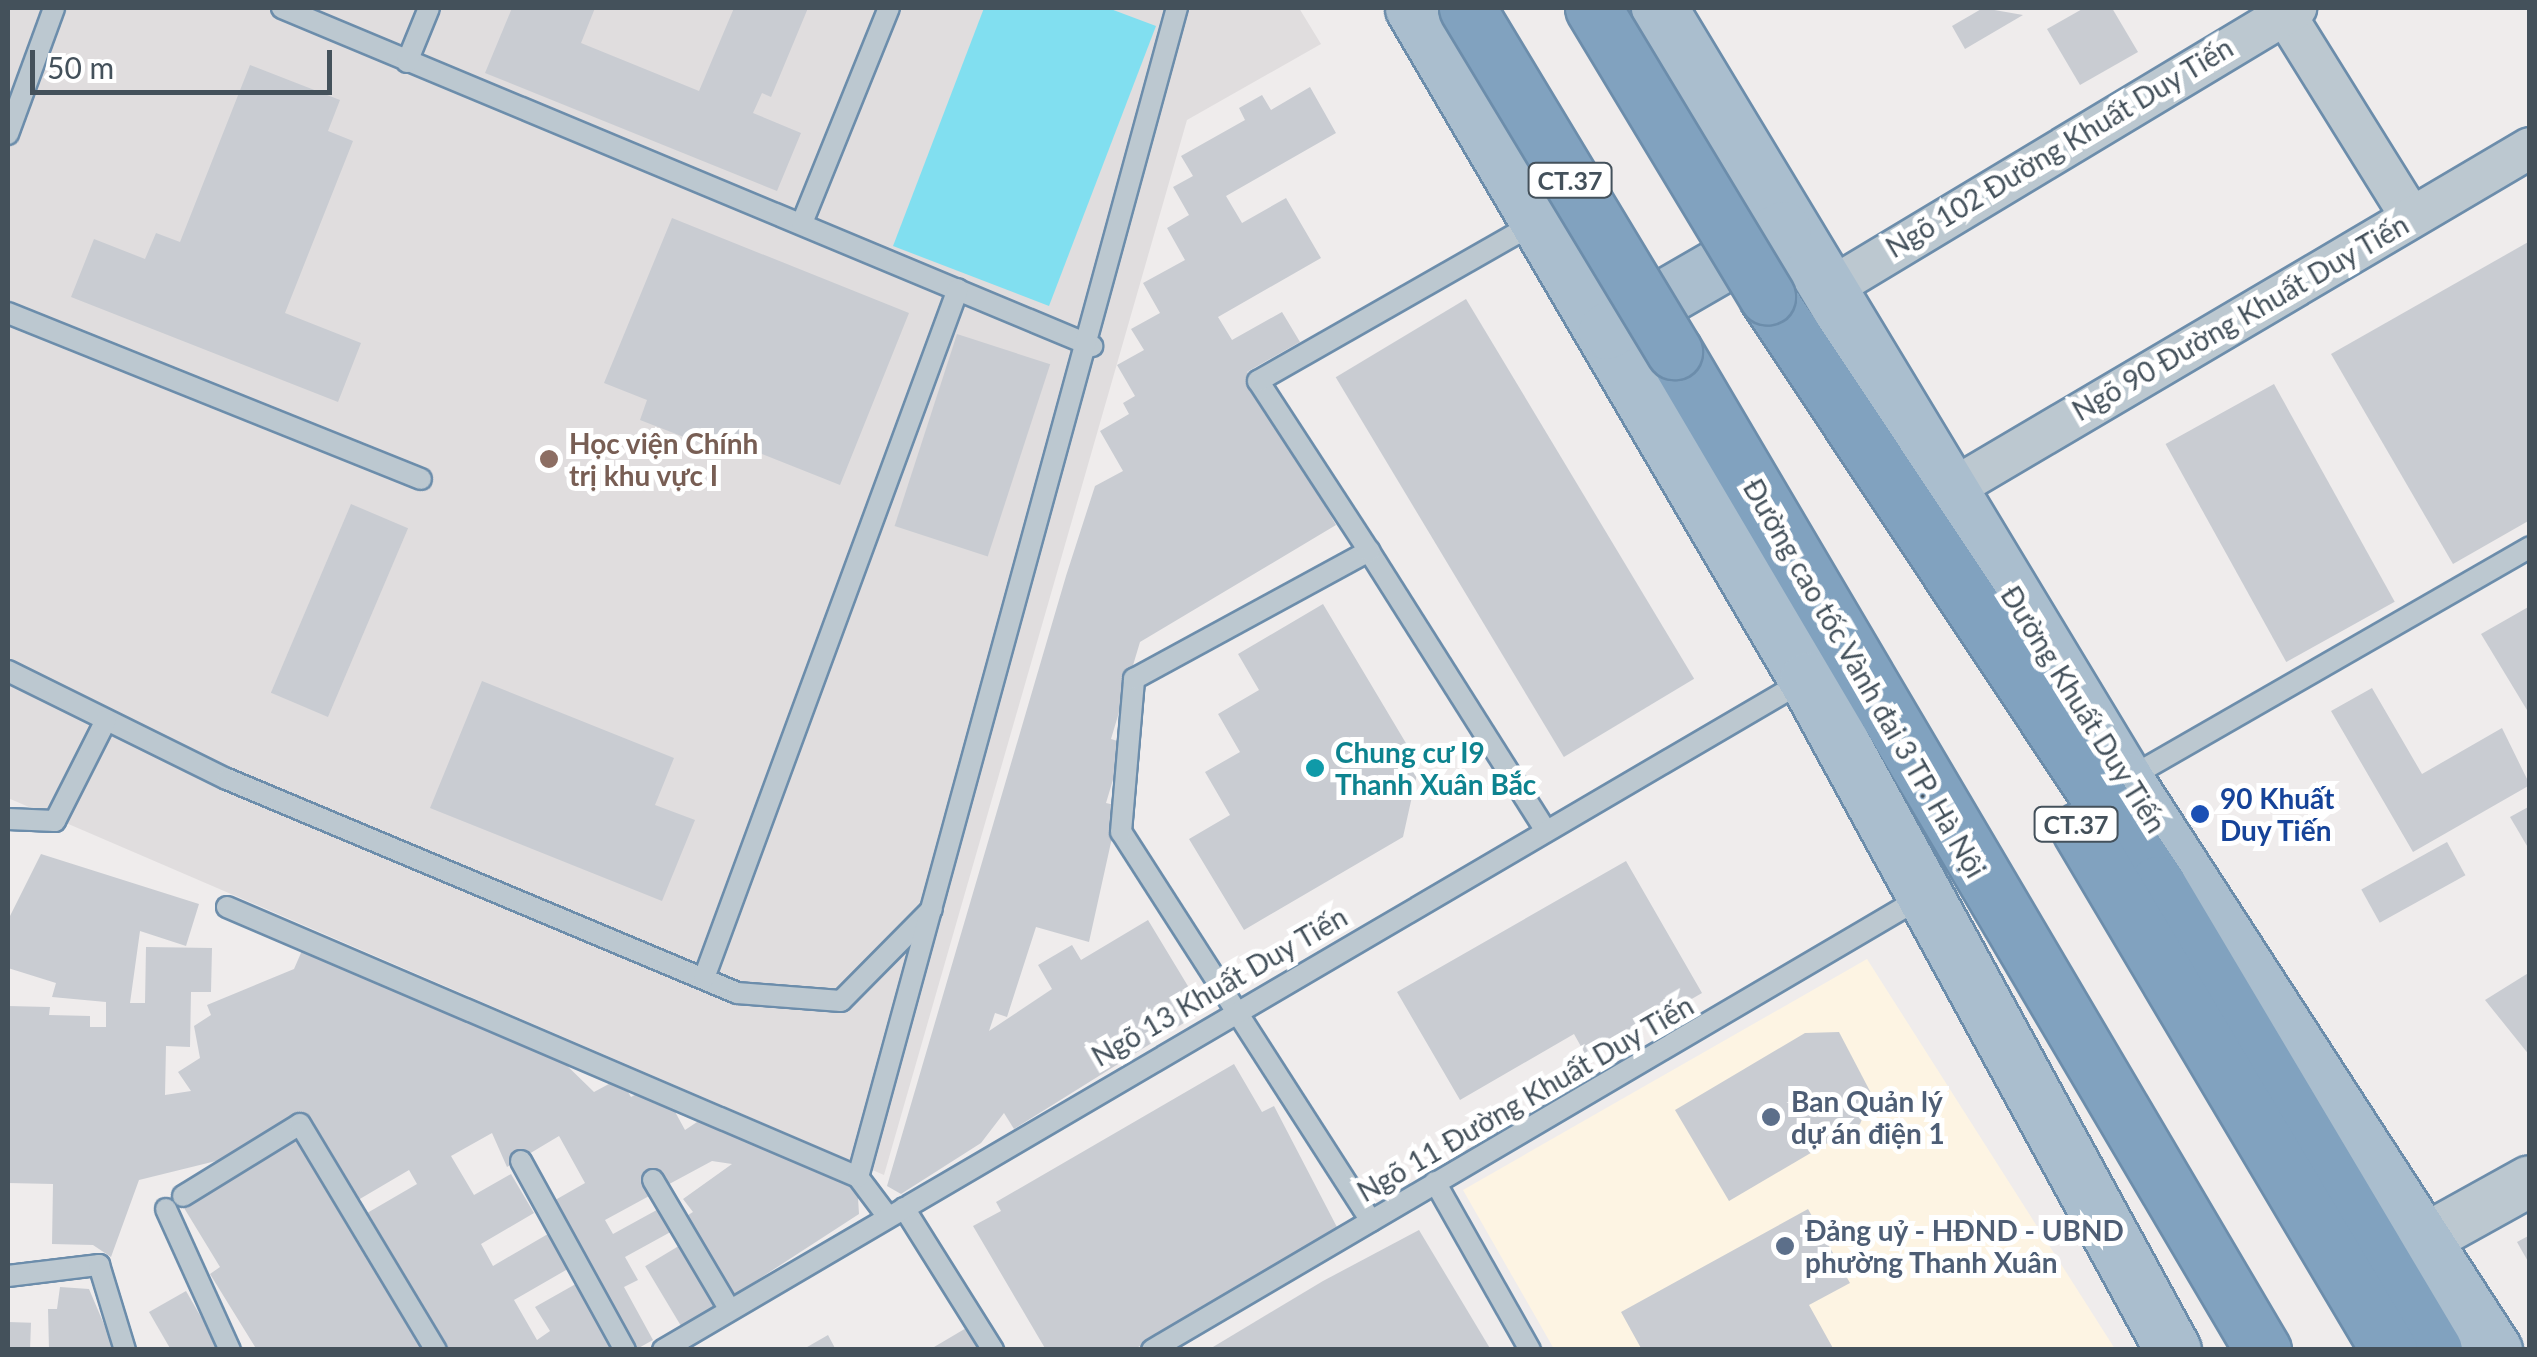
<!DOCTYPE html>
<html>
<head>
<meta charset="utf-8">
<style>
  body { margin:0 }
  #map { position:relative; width:2537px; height:1357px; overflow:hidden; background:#efecec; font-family:Lato,sans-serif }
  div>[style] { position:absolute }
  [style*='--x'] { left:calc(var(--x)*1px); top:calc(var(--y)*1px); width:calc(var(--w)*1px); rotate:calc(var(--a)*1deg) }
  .commercial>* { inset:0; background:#fdf4e3 }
  .education>* { inset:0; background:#e0ddde }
  .water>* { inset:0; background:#81dff0 }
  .building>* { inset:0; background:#c9ccd2; transform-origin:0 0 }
  .roads { filter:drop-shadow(2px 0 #6c8dab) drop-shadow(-2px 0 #6c8dab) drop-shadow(0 2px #6c8dab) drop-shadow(0 -2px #6c8dab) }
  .service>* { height:20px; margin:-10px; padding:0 10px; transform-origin:10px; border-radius:10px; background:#bcc8d0 }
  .minor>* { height:40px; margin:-20px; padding:0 20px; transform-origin:20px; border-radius:20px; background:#bcc8d0 }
  .tertiary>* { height:50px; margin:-25px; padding:0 25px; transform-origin:25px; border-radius:25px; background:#bcc8d0 }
  .primary>* { height:55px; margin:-27.5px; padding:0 27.5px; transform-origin:27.5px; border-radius:27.5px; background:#aabece }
  .motorway>* { height:55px; margin:-27.5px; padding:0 27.5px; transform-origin:27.5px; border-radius:27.5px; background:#81a2bf }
  .bridges { filter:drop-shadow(2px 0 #6c8dab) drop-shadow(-2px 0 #6c8dab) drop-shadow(0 2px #6c8dab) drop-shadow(0 -2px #6c8dab) }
  .motorway-bridge>* { height:55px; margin:-27.5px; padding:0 27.5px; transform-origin:27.5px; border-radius:27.5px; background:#81a2bf }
  .dots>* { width:28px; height:28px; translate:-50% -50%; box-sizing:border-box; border:5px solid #fff; border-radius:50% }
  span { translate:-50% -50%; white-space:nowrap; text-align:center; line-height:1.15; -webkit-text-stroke:10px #fff; paint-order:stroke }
  .shield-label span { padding:2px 8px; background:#fff; border:2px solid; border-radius:8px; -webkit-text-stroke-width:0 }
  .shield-label { font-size:25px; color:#44515b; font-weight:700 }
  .street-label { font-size:28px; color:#44515b }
  .education-label { font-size:28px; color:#785e54; font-weight:700 }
  .left { translate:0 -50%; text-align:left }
  .culture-label { font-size:28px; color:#0d838f; font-weight:700 }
  .transit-label { font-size:28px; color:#164399; font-weight:700 }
  .service-label { font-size:28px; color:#4e5e75; font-weight:700 }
  .frame { position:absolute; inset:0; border:10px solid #44515b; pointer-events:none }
  .scale { position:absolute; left:30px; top:50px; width:302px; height:45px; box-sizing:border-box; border:5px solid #44515b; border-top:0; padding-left:12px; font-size:30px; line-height:35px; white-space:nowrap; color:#44515b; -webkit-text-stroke:8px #fff; paint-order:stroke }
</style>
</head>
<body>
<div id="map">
  <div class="commercial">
    <div style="clip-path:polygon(1867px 959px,2115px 1349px,1554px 1349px,1463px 1190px)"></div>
  </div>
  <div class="education">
    <div style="clip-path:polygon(8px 8px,1299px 8px,1321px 44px,1187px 120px,884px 1175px,8px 798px)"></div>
  </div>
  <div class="water">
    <div style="clip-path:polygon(984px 8px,1108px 8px,1156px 26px,1049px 306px,893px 246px)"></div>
  </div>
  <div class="building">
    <div style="clip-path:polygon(512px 8px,595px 8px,581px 43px,699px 91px,734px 8px,808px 8px,771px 97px,762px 93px,753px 113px,801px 133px,777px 191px,485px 73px)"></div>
    <div style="clip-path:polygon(1983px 8px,2023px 15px,1965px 49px,1952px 26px)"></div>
    <div style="clip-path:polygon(2084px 8px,2112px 8px,2138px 52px,2080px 85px,2047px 29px)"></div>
    <div style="clip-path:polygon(250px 65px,340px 100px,328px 131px,353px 141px,285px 313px,361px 343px,338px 402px,71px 297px,94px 239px,145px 259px,156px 233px,180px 242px)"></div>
    <div style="clip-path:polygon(1310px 87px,1336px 133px,1226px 196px,1242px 223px,1286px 198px,1321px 258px,1218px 317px,1232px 340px,1282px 312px,1300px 342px,1247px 372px,1336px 525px,1140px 642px,1111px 739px,1124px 743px,1106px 803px,1119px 806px,1089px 942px,1036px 927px,1007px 1017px,995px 1013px,989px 1031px,1052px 989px,1038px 965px,1072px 945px,1081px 960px,1148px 920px,1203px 1011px,1014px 1129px,1004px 1113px,981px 1143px,901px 1194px,887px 1186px,1066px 576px,1095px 486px,1123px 471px,1100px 431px,1129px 414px,1123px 403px,1135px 396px,1117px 365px,1144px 350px,1131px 329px,1160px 313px,1143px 283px,1185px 260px,1167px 228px,1189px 215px,1173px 187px,1193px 176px,1181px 156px,1245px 120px,1239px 108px,1262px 95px,1271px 110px)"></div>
    <div style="clip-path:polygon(672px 218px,909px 313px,840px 485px,712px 434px,707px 446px,640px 420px,647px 400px,604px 383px)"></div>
    <div style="clip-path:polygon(2530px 241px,2530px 520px,2453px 564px,2331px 354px)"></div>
    <div style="left:1466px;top:299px;width:443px;height:152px;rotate:59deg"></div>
    <div style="left:957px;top:334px;width:98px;height:202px;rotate:18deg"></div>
    <div style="left:2274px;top:384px;width:249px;height:124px;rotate:61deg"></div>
    <div style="left:351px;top:504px;width:62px;height:205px;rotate:23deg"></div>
    <div style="clip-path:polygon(1323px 604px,1419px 765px,1403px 837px,1244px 930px,1189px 839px,1230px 815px,1205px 772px,1240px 752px,1218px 714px,1259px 690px,1238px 654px)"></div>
    <div style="clip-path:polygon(2530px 606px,2530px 715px,2481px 634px)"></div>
    <div style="clip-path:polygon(482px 681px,674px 758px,655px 805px,695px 820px,662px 901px,430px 808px)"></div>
    <div style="clip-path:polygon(2372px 688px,2422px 774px,2502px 728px,2530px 785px,2413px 852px,2331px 711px)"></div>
    <div style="clip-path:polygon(2530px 806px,2530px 851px,2510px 817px)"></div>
    <div style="left:2447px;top:842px;width:38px;height:98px;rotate:61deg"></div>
    <div style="clip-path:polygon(41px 854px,199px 904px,186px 946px,140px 931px,130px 1003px,145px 1003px,146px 947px,212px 948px,211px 992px,191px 992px,190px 1047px,166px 1046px,165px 1095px,191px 1091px,178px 1072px,200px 1058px,194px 1026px,211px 1015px,207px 1005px,294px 969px,304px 946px,554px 1053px,594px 1092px,620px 1078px,631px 1097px,646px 1089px,655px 1104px,667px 1097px,685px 1130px,706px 1116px,857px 1181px,859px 1214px,728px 1299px,680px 1220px,693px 1212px,683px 1199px,732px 1164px,712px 1161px,660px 1189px,651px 1173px,642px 1178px,651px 1195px,605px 1220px,613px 1234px,664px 1206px,676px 1229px,625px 1257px,638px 1280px,624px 1287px,653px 1340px,635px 1350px,550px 1203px,585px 1183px,559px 1136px,507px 1167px,492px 1133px,451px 1156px,474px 1195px,511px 1174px,534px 1213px,481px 1244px,493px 1266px,553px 1231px,573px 1266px,514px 1300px,537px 1340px,550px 1331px,535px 1307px,581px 1281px,621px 1350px,441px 1350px,362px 1216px,417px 1184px,409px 1170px,353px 1203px,302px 1117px,220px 1160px,139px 1180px,111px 1257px,93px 1245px,52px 1244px,53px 1184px,8px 1183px,8px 1006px,50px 1007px,49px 1015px,90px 1016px,90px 1027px,106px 1027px,106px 1002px,52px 997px,56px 983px,8px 968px,8px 920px)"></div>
    <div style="clip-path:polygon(1626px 861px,1702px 993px,1588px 1059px,1574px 1034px,1460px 1100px,1397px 992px)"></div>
    <div style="clip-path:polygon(2530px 972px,2530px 1056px,2485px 1000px)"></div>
    <div style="clip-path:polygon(1839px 1032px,1872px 1095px,1860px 1124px,1729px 1201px,1675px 1110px,1805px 1033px)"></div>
    <div style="clip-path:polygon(1234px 1064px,1262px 1112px,1274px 1106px,1339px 1231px,1133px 1350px,1046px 1350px,973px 1226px,1001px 1211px,996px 1202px)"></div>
    <div style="clip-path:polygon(297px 1133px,429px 1350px,257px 1350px,210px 1274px,220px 1267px,181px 1203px)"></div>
    <div style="clip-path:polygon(1808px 1209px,1850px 1283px,1809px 1305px,1834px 1350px,1642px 1350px,1621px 1312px)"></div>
    <div style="clip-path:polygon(1419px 1230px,1491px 1350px,1208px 1350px,1323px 1281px)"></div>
    <div style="clip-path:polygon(2530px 1235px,2530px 1265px,2517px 1242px)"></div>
    <div style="left:682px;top:1244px;width:70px;height:43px;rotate:59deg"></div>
    <div style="clip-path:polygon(60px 1287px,89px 1289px,115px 1350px,49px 1350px,48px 1309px,57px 1309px)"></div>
    <div style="clip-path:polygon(186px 1291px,220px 1350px,171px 1350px,149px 1312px)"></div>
    <div style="left:8px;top:1322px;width:23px;height:28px;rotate:2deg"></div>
    <div style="clip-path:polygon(973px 1324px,988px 1350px,929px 1350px)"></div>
    <div style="clip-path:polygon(828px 1335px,836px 1350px,802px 1350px)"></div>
  </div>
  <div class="roads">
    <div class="service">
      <div style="--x:282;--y:8;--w:878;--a:22.65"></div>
      <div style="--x:407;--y:62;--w:58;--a:-67.8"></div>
      <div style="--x:8;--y:134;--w:134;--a:-69.9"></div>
      <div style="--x:802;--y:223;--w:232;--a:-68"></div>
      <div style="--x:8;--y:313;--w:445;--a:21.9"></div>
      <div style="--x:1369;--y:551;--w:325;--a:57.7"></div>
      <div style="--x:8;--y:671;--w:244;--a:26.3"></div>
      <div style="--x:227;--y:779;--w:553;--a:22.76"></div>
      <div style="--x:737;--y:993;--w:104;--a:4.4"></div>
      <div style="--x:841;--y:1001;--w:129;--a:-45.3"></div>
      <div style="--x:2127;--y:779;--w:465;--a:-29.9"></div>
      <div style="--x:8;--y:819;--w:47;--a:2.4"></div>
      <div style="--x:55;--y:821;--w:113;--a:-63.2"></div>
      <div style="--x:227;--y:907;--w:686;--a:23.17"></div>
      <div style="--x:858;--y:1177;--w:50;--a:53.1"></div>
      <div style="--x:704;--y:978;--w:734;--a:-69.76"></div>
      <div style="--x:521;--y:1161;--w:216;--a:61.2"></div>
      <div style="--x:858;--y:1177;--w:1212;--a:-74.74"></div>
      <div style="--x:653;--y:1180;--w:151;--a:59.4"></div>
      <div style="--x:1435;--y:1182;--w:193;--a:60.5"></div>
      <div style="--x:183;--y:1196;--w:137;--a:-31.6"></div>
      <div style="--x:300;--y:1124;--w:264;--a:59"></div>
      <div style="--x:904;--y:1208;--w:168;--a:57.9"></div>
      <div style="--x:166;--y:1209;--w:155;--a:65.6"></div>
      <div style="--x:1371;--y:1221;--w:462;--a:-122.7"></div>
      <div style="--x:1121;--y:832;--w:154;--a:-85.1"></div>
      <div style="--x:1134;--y:679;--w:268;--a:-28.6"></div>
      <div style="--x:1369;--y:551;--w:203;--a:-123.1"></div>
      <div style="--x:1258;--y:381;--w:322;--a:-29.7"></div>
      <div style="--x:8;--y:1276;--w:92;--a:-6.9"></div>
      <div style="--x:99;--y:1265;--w:89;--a:73"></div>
      <div style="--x:663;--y:1350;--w:1324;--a:-30.4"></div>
      <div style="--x:1152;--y:1350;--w:893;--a:-30.47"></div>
    </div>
    <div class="minor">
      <div style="--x:2281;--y:8;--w:246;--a:58.1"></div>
      <div style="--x:1826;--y:291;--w:549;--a:-31.05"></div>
      <div style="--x:1952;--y:489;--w:671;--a:-30.54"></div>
    </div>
    <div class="tertiary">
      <div style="--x:2429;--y:1237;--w:115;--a:-29"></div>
    </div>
    <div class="primary">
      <div style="--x:1413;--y:8;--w:779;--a:59.62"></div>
      <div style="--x:1807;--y:680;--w:763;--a:61.35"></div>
      <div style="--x:1659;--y:8;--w:902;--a:58.88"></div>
      <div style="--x:2125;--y:780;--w:679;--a:57.08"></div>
      <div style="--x:1606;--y:331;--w:204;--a:-30"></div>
    </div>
    <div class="motorway">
      <div style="--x:1767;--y:297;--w:705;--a:56.4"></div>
      <div style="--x:2157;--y:884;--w:542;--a:59.27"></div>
      <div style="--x:1674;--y:351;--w:1160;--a:59.48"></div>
      <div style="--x:2080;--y:830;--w:605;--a:59.28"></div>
    </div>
  </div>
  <div class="bridges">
    <div class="motorway-bridge">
      <div style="--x:1467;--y:8;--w:401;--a:58.9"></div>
      <div style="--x:1593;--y:8;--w:337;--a:58.9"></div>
    </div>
  </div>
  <div class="dots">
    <div style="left:549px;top:459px;background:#8d6e63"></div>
    <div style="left:1315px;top:768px;background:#0f9aa8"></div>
    <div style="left:2200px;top:814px;background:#1a4fb4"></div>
    <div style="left:1771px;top:1117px;background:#5c6f8a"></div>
    <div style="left:1785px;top:1246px;background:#5c6f8a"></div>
  </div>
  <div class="shield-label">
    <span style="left:1570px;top:180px">CT.37</span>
    <span style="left:2076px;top:824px">CT.37</span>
  </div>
  <div class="street-label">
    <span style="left:2059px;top:147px;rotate:-31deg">Ngõ 102 Đường Khuất Duy Tiến</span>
    <span style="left:2240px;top:317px;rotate:-30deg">Ngõ 90 Đường Khuất Duy Tiến</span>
    <span style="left:1865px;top:678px;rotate:60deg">Đường cao tốc Vành đai 3 TP. Hà Nội</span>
    <span style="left:2084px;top:709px;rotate:58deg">Đường Khuất Duy Tiến</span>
    <span style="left:1219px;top:986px;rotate:-30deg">Ngõ 13 Khuất Duy Tiến</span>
    <span style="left:1525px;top:1098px;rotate:-30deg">Ngõ 11 Đường Khuất Duy Tiến</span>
  </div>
  <div class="education-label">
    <span class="left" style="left:569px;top:459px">Học viện Chính<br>trị khu vực I</span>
  </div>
  <div class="culture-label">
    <span class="left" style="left:1335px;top:768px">Chung cư I9<br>Thanh Xuân Bắc</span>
  </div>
  <div class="transit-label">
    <span class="left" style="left:2220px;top:814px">90 Khuất<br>Duy Tiến</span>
  </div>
  <div class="service-label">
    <span class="left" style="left:1791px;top:1117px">Ban Quản lý<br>dự án điện 1</span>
    <span class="left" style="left:1805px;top:1246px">Đảng uỷ - HĐND - UBND<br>phường Thanh Xuân</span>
  </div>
  <div class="frame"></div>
  <div class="scale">50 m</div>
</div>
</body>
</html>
